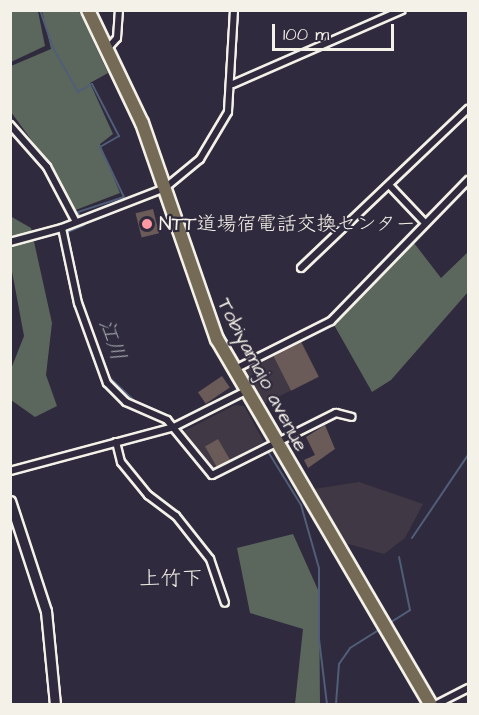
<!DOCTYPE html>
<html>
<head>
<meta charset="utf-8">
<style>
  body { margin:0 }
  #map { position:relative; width:479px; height:715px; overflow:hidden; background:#2f2a3d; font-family:"Architects Daughter","Klee One",sans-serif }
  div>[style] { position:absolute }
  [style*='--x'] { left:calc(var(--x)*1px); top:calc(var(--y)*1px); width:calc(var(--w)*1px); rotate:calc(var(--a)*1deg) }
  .built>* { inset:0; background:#413845; transform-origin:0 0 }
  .green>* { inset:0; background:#5b675c }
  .stream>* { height:2px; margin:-1px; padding:0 1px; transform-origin:1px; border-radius:1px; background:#505e79 }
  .building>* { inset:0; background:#6a5a58; transform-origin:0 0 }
  .roads { filter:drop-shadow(2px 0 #f4f1e8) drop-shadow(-2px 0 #f4f1e8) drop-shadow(0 2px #f4f1e8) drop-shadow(0 -2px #f4f1e8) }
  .street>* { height:6px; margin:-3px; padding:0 3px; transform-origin:3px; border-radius:3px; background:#2f2a3d }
  .secondary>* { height:9px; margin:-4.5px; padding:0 4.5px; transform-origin:4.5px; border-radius:4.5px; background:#2f2a3d }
  .highway>* { height:12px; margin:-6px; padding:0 6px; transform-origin:6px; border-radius:6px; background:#756a55 }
  .dots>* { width:16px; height:16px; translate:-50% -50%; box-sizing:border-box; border:3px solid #2f2a3d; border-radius:50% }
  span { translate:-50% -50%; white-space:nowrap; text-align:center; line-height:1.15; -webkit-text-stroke:4.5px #2f2a3d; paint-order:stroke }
  .poi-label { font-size:20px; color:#f4f1e8 }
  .left { translate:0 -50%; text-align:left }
  .street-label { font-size:20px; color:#f4f1e8 }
  .water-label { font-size:21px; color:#b2b6bc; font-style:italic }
  .neighbourhood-label { font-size:21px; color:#f4f1e8 }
  .frame { position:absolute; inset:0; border:12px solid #f4f1e8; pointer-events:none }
  .scale { position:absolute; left:272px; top:24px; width:122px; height:27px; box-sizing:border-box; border:3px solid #f4f1e8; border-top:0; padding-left:8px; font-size:18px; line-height:21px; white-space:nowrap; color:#f4f1e8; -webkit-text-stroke:4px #2f2a3d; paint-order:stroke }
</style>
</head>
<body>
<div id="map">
  <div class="built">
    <div style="left:301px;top:340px;width:41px;height:63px;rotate:64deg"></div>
    <div style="clip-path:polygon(235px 405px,244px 406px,264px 442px,213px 469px,184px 431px)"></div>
    <div style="clip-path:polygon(359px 482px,423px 504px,405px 538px,384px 554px,345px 543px,314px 489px)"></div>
  </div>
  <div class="green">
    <div style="clip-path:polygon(10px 11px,38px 11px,45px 46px,11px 62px)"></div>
    <div style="clip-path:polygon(42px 11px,79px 11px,108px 73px,90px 83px,113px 134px,100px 144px,120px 193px,73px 211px,51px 167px,11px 112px,11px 66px,51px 49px)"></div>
    <div style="clip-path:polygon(10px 216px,31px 228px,52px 323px,46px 375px,57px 406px,35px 417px,11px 400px,11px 369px,24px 336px,11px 266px)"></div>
    <div style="clip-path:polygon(414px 243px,441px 278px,468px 252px,468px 292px,391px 380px,372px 392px,329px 316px)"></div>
    <div style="clip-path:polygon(293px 534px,319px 592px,320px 704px,295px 704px,303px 629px,250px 613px,237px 548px)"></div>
  </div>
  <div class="stream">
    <div style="--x:40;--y:10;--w:40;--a:71.1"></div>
    <div style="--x:53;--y:48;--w:51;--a:60.4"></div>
    <div style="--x:78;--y:92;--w:16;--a:-30"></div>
    <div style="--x:92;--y:84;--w:59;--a:62.6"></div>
    <div style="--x:119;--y:136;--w:22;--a:150"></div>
    <div style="--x:100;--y:147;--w:55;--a:64.4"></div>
    <div style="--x:124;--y:197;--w:48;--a:161.9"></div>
    <div style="--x:78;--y:212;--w:14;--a:65"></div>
    <div style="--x:84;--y:225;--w:22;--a:156"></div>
    <div style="--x:78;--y:288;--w:61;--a:72.8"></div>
    <div style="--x:103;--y:362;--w:16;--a:68"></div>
    <div style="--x:109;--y:377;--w:35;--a:43"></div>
    <div style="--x:135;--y:401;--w:37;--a:24"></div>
    <div style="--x:169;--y:416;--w:52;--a:52"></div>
    <div style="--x:267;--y:450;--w:65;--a:58.3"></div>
    <div style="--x:301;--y:505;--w:66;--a:74.1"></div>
    <div style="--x:319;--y:568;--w:71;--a:90"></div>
    <div style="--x:319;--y:639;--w:65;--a:83"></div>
    <div style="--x:412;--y:538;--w:100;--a:-56"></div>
    <div style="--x:388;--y:624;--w:26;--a:-32"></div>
    <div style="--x:410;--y:610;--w:54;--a:-101.7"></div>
    <div style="--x:336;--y:704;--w:40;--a:-85.7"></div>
    <div style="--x:339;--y:664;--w:19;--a:-55"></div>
    <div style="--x:350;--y:648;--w:36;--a:-32"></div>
  </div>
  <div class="building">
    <div style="left:153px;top:209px;width:25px;height:18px;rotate:76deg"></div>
    <div style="left:301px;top:342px;width:39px;height:31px;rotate:63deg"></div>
    <div style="left:222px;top:376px;width:14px;height:29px;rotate:56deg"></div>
    <div style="clip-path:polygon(325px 425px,335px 449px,308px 468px,304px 460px,315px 455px,306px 437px)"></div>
    <div style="left:218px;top:439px;width:24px;height:15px;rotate:60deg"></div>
  </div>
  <div class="roads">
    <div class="street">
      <div style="--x:234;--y:10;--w:102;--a:93.4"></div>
      <div style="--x:228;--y:112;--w:55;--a:120.8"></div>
      <div style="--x:200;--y:159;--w:45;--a:140.4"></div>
      <div style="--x:165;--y:188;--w:110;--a:158.8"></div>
      <div style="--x:62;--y:228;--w:77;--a:78"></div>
      <div style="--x:78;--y:303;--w:85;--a:70.1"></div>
      <div style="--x:107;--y:383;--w:27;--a:45"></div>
      <div style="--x:126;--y:402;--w:45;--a:23.7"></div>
      <div style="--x:167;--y:420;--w:71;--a:50.7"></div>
      <div style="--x:212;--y:475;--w:139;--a:-26.6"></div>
      <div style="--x:336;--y:413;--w:16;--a:14"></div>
      <div style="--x:108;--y:48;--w:13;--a:-48"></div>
      <div style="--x:117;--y:38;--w:28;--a:-86"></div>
      <div style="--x:233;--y:84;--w:184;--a:-23.6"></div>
      <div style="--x:10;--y:125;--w:56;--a:48.6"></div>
      <div style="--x:47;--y:167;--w:60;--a:62.2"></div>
      <div style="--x:390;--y:186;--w:51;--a:46.6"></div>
      <div style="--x:10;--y:242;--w:54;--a:-15.1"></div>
      <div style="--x:301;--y:268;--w:231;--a:-43.6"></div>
      <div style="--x:235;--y:369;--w:107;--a:-26.6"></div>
      <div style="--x:331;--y:321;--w:197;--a:-45.8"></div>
      <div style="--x:116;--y:442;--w:21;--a:76"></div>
      <div style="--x:121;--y:462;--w:43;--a:50.7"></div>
      <div style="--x:148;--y:495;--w:35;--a:37"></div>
      <div style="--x:176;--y:516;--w:55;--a:51.7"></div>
      <div style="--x:210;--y:559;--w:46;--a:71.2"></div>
      <div style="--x:10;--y:471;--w:170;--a:-15"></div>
      <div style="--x:174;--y:427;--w:80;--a:-26.6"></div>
      <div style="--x:437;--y:704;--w:35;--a:-27"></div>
    </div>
    <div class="secondary">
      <div style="--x:10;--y:501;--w:116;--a:71.9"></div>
      <div style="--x:46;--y:611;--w:93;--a:84.5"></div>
    </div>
    <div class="highway">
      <div style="--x:88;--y:10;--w:125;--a:64.5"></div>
      <div style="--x:142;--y:123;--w:229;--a:70.9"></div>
      <div style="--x:217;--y:339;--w:423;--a:59.7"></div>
    </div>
  </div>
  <div class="dots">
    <div style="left:147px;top:224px;background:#ff9aa2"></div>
  </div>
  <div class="poi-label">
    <span class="left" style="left:159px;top:224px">NTT道場宿電話交換センター</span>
  </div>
  <div class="street-label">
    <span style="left:262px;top:375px;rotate:62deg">Tobiyamajo avenue</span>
  </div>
  <div class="water-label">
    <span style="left:112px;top:340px;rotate:71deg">江川</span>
  </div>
  <div class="neighbourhood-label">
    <span style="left:171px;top:579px">上竹下</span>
  </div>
  <div class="frame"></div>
  <div class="scale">100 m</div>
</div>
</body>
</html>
